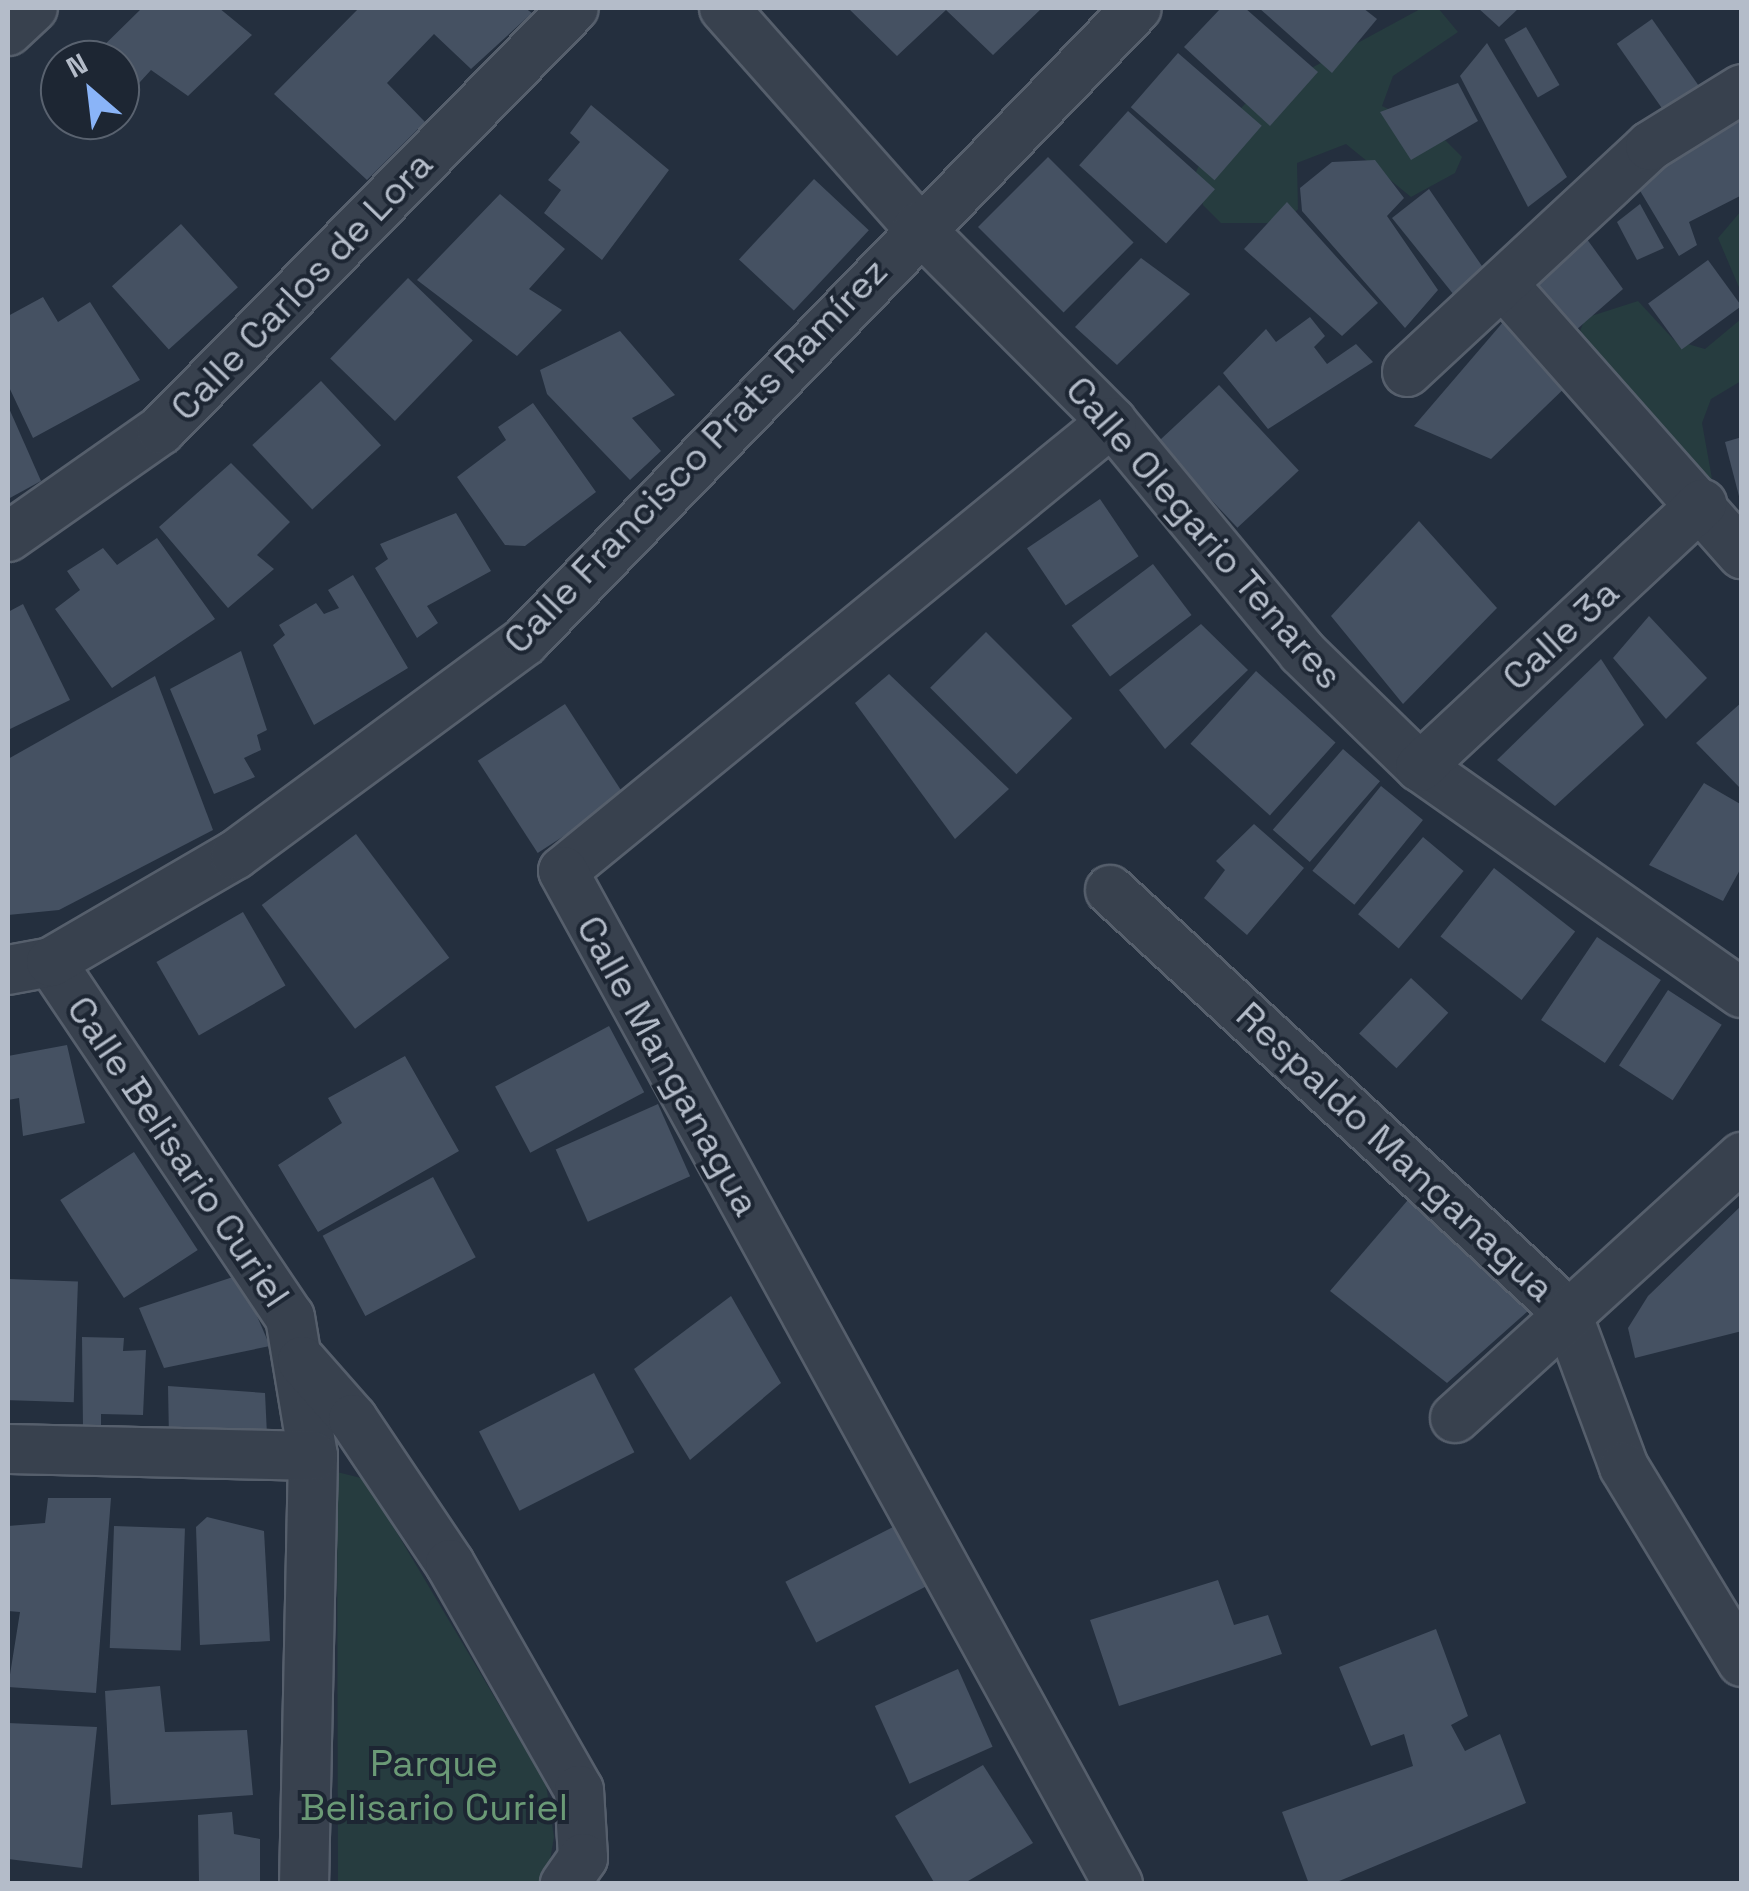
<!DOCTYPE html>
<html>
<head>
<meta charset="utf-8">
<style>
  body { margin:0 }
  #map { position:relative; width:1749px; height:1891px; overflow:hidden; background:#242f3e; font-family:"Space Grotesk",sans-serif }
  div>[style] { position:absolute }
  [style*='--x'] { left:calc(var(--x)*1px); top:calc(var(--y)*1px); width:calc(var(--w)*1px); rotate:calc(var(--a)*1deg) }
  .green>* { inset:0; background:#263c3f }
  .building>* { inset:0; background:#455162; transform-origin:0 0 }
  .roads { filter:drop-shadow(2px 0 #565f6c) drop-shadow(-2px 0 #565f6c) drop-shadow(0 2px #565f6c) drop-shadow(0 -2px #565f6c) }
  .street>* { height:48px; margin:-24px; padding:0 24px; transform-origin:24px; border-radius:24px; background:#38414e }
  span { translate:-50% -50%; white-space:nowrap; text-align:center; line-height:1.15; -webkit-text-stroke:8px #1d2633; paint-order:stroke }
  .street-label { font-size:38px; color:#b4bcc9 }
  .park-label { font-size:38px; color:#6b9a76 }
  .frame { position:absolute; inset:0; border:10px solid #b4bcc9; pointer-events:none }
  .north { position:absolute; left:40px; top:40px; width:100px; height:100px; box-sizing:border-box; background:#1d2633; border:2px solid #59626f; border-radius:50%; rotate:332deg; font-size:28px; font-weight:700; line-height:40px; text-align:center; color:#b4bcc9 }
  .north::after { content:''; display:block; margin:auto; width:35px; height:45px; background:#8ab4f8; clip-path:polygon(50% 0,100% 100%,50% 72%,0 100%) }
</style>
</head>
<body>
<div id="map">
  <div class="green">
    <div style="clip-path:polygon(1422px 8px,1438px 8px,1458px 32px,1393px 76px,1382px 106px,1438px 133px,1462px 157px,1455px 173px,1411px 197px,1346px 144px,1297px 163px,1298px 209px,1286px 223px,1221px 223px,1203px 205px,1196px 172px,1211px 139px,1245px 104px)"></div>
    <div style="clip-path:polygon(1741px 211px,1741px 292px,1718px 238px)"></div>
    <div style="clip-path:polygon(1638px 301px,1674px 340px,1705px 349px,1741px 319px,1741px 381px,1711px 399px,1702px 423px,1716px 501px,1576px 342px,1585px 318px)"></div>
    <div style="clip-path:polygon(337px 1472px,365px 1479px,546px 1784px,554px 1837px,546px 1883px,338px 1883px)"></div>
  </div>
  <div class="building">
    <div style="clip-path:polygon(142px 8px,219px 8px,252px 35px,188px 96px,151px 70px,129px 94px,120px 60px,89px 60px)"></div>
    <div style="clip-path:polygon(359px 8px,525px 8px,532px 13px,471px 69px,434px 34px,387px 83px,425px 122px,367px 180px,274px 94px)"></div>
    <div style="clip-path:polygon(848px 8px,1042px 8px,993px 55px,946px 10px,897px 56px)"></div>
    <div style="clip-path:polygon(1221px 8px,1245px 8px,1318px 72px,1270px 126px,1184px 47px)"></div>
    <div style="clip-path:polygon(1259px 8px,1363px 8px,1377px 19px,1332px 73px)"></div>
    <div style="clip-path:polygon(1478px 8px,1519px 8px,1499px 27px)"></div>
    <div style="left:1652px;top:19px;width:83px;height:43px;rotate:55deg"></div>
    <div style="left:1526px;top:27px;width:67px;height:25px;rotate:60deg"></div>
    <div style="clip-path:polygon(1487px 43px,1567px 177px,1528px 207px,1460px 76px)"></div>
    <div style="left:1178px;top:53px;width:111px;height:72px;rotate:41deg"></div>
    <div style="clip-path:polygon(1458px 83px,1478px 121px,1411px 160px,1380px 112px)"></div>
    <div style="clip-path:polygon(591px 105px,669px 170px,602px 260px,544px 213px,561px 190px,548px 180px,580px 142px,570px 133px)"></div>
    <div style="left:1128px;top:111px;width:117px;height:73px;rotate:42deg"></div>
    <div style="clip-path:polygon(1742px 115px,1742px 195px,1689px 222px,1697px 245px,1679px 256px,1633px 179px)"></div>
    <div style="left:1048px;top:157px;width:121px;height:99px;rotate:45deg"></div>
    <div style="clip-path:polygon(1375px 160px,1404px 198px,1387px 216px,1438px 290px,1405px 328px,1302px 211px,1300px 188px,1332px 162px)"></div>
    <div style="left:814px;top:179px;width:75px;height:110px;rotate:43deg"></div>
    <div style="clip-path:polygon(1429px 189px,1484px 269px,1454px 295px,1392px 218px)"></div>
    <div style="clip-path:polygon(500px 194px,565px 249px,529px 289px,562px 310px,517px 356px,417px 280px)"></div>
    <div style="clip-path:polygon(1287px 202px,1378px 303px,1342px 336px,1244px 249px)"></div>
    <div style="clip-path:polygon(1640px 204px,1664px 248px,1637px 260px,1617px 222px)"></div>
    <div style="left:181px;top:224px;width:85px;height:93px;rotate:48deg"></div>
    <div style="clip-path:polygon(1584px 235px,1623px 289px,1568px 337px,1533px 292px,1534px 263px)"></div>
    <div style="clip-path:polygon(1141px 258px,1190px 294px,1117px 365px,1075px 327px)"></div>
    <div style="left:1708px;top:260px;width:57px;height:74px;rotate:54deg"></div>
    <div style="left:408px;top:278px;width:90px;height:112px;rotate:44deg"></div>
    <div style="clip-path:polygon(43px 297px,58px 322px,90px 302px,140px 380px,33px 438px,8px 385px,8px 316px)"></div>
    <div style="clip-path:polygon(1310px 317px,1325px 336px,1314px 347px,1327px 364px,1356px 344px,1373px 362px,1268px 429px,1223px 373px,1266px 329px,1276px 342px)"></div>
    <div style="clip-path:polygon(1504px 321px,1573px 380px,1491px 459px,1414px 426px)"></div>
    <div style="clip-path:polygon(620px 331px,675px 395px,632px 418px,661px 451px,630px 480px,547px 394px,540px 370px)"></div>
    <div style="left:321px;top:381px;width:88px;height:94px;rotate:47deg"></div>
    <div style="left:1219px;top:385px;width:117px;height:84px;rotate:47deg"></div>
    <div style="clip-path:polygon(533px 403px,596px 492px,525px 546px,505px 545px,457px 477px,506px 440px,498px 427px)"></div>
    <div style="clip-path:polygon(8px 406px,41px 481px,8px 499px)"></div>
    <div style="clip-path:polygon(1742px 437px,1742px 500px,1740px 500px,1725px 442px)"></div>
    <div style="clip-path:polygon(231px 463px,290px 522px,257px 555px,274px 569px,228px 608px,159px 527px)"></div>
    <div style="left:1100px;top:499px;width:69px;height:88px;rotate:56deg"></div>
    <div style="clip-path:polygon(456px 513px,491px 571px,427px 606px,438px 623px,417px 638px,375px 568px,388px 559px,380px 544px)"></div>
    <div style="clip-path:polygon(1419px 521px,1497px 608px,1403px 704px,1331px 616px)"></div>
    <div style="clip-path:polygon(157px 538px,215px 619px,112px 688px,55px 609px,80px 590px,67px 571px,103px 548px,117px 565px)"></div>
    <div style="left:1153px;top:564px;width:64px;height:102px;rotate:53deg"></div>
    <div style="clip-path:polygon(353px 575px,408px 668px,314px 725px,273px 645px,285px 635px,279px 625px,316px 603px,324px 614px,339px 608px,328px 590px)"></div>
    <div style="clip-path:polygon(23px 604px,70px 700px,8px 730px,8px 612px)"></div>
    <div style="clip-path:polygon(1649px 616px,1707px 678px,1666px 719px,1613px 658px)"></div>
    <div style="clip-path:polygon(1201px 624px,1248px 670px,1165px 749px,1119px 690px)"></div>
    <div style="left:986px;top:632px;width:122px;height:79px;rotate:45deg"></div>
    <div style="clip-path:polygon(241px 651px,267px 730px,257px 735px,261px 750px,244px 758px,255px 777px,214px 794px,170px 689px)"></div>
    <div style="clip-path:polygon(1601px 659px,1644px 725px,1555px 806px,1497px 760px)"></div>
    <div style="left:1256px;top:671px;width:107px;height:98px;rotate:42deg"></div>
    <div style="clip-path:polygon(889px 674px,1009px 789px,955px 839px,855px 703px)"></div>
    <div style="clip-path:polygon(155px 676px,213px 830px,59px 910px,8px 915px,8px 759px)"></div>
    <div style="clip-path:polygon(1742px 702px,1742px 790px,1696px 743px)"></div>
    <div style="left:565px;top:704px;width:110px;height:104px;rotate:57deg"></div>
    <div style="left:1343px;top:749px;width:49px;height:107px;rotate:41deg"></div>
    <div style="clip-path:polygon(1704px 783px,1742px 805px,1742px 866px,1723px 901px,1649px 865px)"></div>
    <div style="left:1381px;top:786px;width:54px;height:109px;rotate:39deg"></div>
    <div style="clip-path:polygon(1254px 824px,1304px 868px,1247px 935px,1204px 898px,1225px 870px,1216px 861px)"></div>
    <div style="left:356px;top:834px;width:155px;height:118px;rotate:53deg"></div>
    <div style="left:1423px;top:837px;width:53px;height:101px;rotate:40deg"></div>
    <div style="left:1494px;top:868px;width:103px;height:87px;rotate:38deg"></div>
    <div style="left:243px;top:912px;width:85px;height:100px;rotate:60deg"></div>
    <div style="left:1597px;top:937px;width:77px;height:100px;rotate:34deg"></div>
    <div style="left:1411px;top:978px;width:51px;height:76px;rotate:43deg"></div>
    <div style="left:1668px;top:990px;width:64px;height:90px;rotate:33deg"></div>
    <div style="left:609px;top:1026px;width:75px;height:129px;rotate:62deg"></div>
    <div style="clip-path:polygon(67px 1045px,85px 1123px,23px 1136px,19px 1098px,8px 1100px,8px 1056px)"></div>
    <div style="clip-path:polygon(405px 1056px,459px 1151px,318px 1232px,278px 1165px,342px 1123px,328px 1098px)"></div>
    <div style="left:658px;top:1104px;width:79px;height:112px;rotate:66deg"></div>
    <div style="left:134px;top:1152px;width:117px;height:88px;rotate:57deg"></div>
    <div style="left:433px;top:1177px;width:91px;height:125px;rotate:62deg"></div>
    <div style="clip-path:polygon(1413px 1194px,1528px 1311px,1447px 1383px,1330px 1291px)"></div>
    <div style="clip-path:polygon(1742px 1205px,1742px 1331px,1635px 1358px,1628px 1328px,1648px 1296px)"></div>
    <div style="clip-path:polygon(239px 1275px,270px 1346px,164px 1368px,139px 1308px)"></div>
    <div style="left:8px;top:1279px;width:70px;height:121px;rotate:2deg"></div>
    <div style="clip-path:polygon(731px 1296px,781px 1383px,690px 1460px,634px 1369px)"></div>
    <div style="clip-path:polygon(82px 1337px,124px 1338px,123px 1351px,146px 1350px,143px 1415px,101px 1414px,101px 1428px,83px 1429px)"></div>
    <div style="left:594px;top:1373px;width:89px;height:129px;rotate:63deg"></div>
    <div style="clip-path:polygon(168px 1386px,265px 1393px,267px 1435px,169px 1438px)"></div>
    <div style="clip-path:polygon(48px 1498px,111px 1498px,96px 1693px,8px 1687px,20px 1612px,8px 1611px,8px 1526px,45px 1523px)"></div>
    <div style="clip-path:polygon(207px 1517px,264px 1531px,270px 1641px,200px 1645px,196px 1527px)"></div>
    <div style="left:114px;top:1526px;width:71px;height:122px;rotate:2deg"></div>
    <div style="left:895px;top:1526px;width:68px;height:123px;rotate:63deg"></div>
    <div style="clip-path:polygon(1218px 1580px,1234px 1625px,1268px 1615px,1282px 1654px,1119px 1706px,1090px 1620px)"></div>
    <div style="clip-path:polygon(1436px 1629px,1468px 1716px,1451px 1725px,1465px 1751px,1500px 1734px,1526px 1803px,1332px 1884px,1309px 1884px,1282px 1812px,1413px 1766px,1404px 1734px,1371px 1746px,1339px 1667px)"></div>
    <div style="left:958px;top:1669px;width:85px;height:91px;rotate:66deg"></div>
    <div style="clip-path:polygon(160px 1686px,165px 1732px,247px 1730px,253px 1795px,111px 1805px,105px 1691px)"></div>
    <div style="clip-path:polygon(8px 1723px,97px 1727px,82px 1868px,8px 1859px)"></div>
    <div style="clip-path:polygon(983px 1765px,1033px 1843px,963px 1884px,935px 1884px,895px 1816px)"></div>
    <div style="clip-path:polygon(232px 1812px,234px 1834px,260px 1839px,260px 1884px,199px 1884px,198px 1815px)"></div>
  </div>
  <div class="roads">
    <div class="street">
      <div style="--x:724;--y:8;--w:293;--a:48.5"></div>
      <div style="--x:918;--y:227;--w:275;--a:45.1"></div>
      <div style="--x:1112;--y:422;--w:298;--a:50.4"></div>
      <div style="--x:1302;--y:652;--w:165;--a:44.3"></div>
      <div style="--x:1420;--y:767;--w:393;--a:35.1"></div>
      <div style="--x:8;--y:31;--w:34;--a:-43"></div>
      <div style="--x:1503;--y:284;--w:361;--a:48.5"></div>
      <div style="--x:1407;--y:372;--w:332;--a:-42.9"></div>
      <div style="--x:1650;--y:146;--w:108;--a:-31.8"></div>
      <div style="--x:1112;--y:422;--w:709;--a:140.72"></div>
      <div style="--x:563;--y:871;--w:1155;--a:61.28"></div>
      <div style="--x:8;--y:537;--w:187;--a:-35"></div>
      <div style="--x:161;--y:430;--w:590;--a:-45.62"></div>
      <div style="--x:1420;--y:767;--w:386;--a:-43"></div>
      <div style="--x:1110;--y:890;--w:621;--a:42.71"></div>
      <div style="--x:1566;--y:1311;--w:166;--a:69.6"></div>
      <div style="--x:1624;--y:1467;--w:228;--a:58.8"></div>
      <div style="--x:51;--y:962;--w:428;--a:56.1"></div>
      <div style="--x:290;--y:1317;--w:141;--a:80.6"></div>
      <div style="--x:313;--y:1456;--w:428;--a:91.2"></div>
      <div style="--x:8;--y:970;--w:44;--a:-10.5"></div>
      <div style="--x:51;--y:962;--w:213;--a:-30.2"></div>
      <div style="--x:235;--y:855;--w:360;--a:-36.4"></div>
      <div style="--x:525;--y:641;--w:880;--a:-45.97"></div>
      <div style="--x:302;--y:1361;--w:77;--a:48.7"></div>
      <div style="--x:353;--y:1419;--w:174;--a:56.2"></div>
      <div style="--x:450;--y:1564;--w:260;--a:60.3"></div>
      <div style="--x:579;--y:1790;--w:68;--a:86.6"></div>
      <div style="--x:583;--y:1858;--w:32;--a:125"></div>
      <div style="--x:1455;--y:1418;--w:388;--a:-42.3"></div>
      <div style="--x:8;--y:1449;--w:305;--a:1.3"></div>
    </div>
  </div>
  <div class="street-label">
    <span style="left:302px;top:286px;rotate:-46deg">Calle Carlos de Lora</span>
    <span style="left:696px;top:456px;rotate:-46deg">Calle Francisco Prats Ramírez</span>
    <span style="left:1204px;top:533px;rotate:49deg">Calle Olegario Tenares</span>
    <span style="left:1561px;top:635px;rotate:-43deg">Calle 3a</span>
    <span style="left:668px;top:1066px;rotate:61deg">Calle Manganagua</span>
    <span style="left:178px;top:1152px;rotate:56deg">Calle Belisario Curiel</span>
    <span style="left:1395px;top:1152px;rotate:43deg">Respaldo Manganagua</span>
  </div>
  <div class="park-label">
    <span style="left:434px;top:1786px">Parque<br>Belisario Curiel</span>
  </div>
  <div class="frame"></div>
  <div class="north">N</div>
</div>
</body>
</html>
